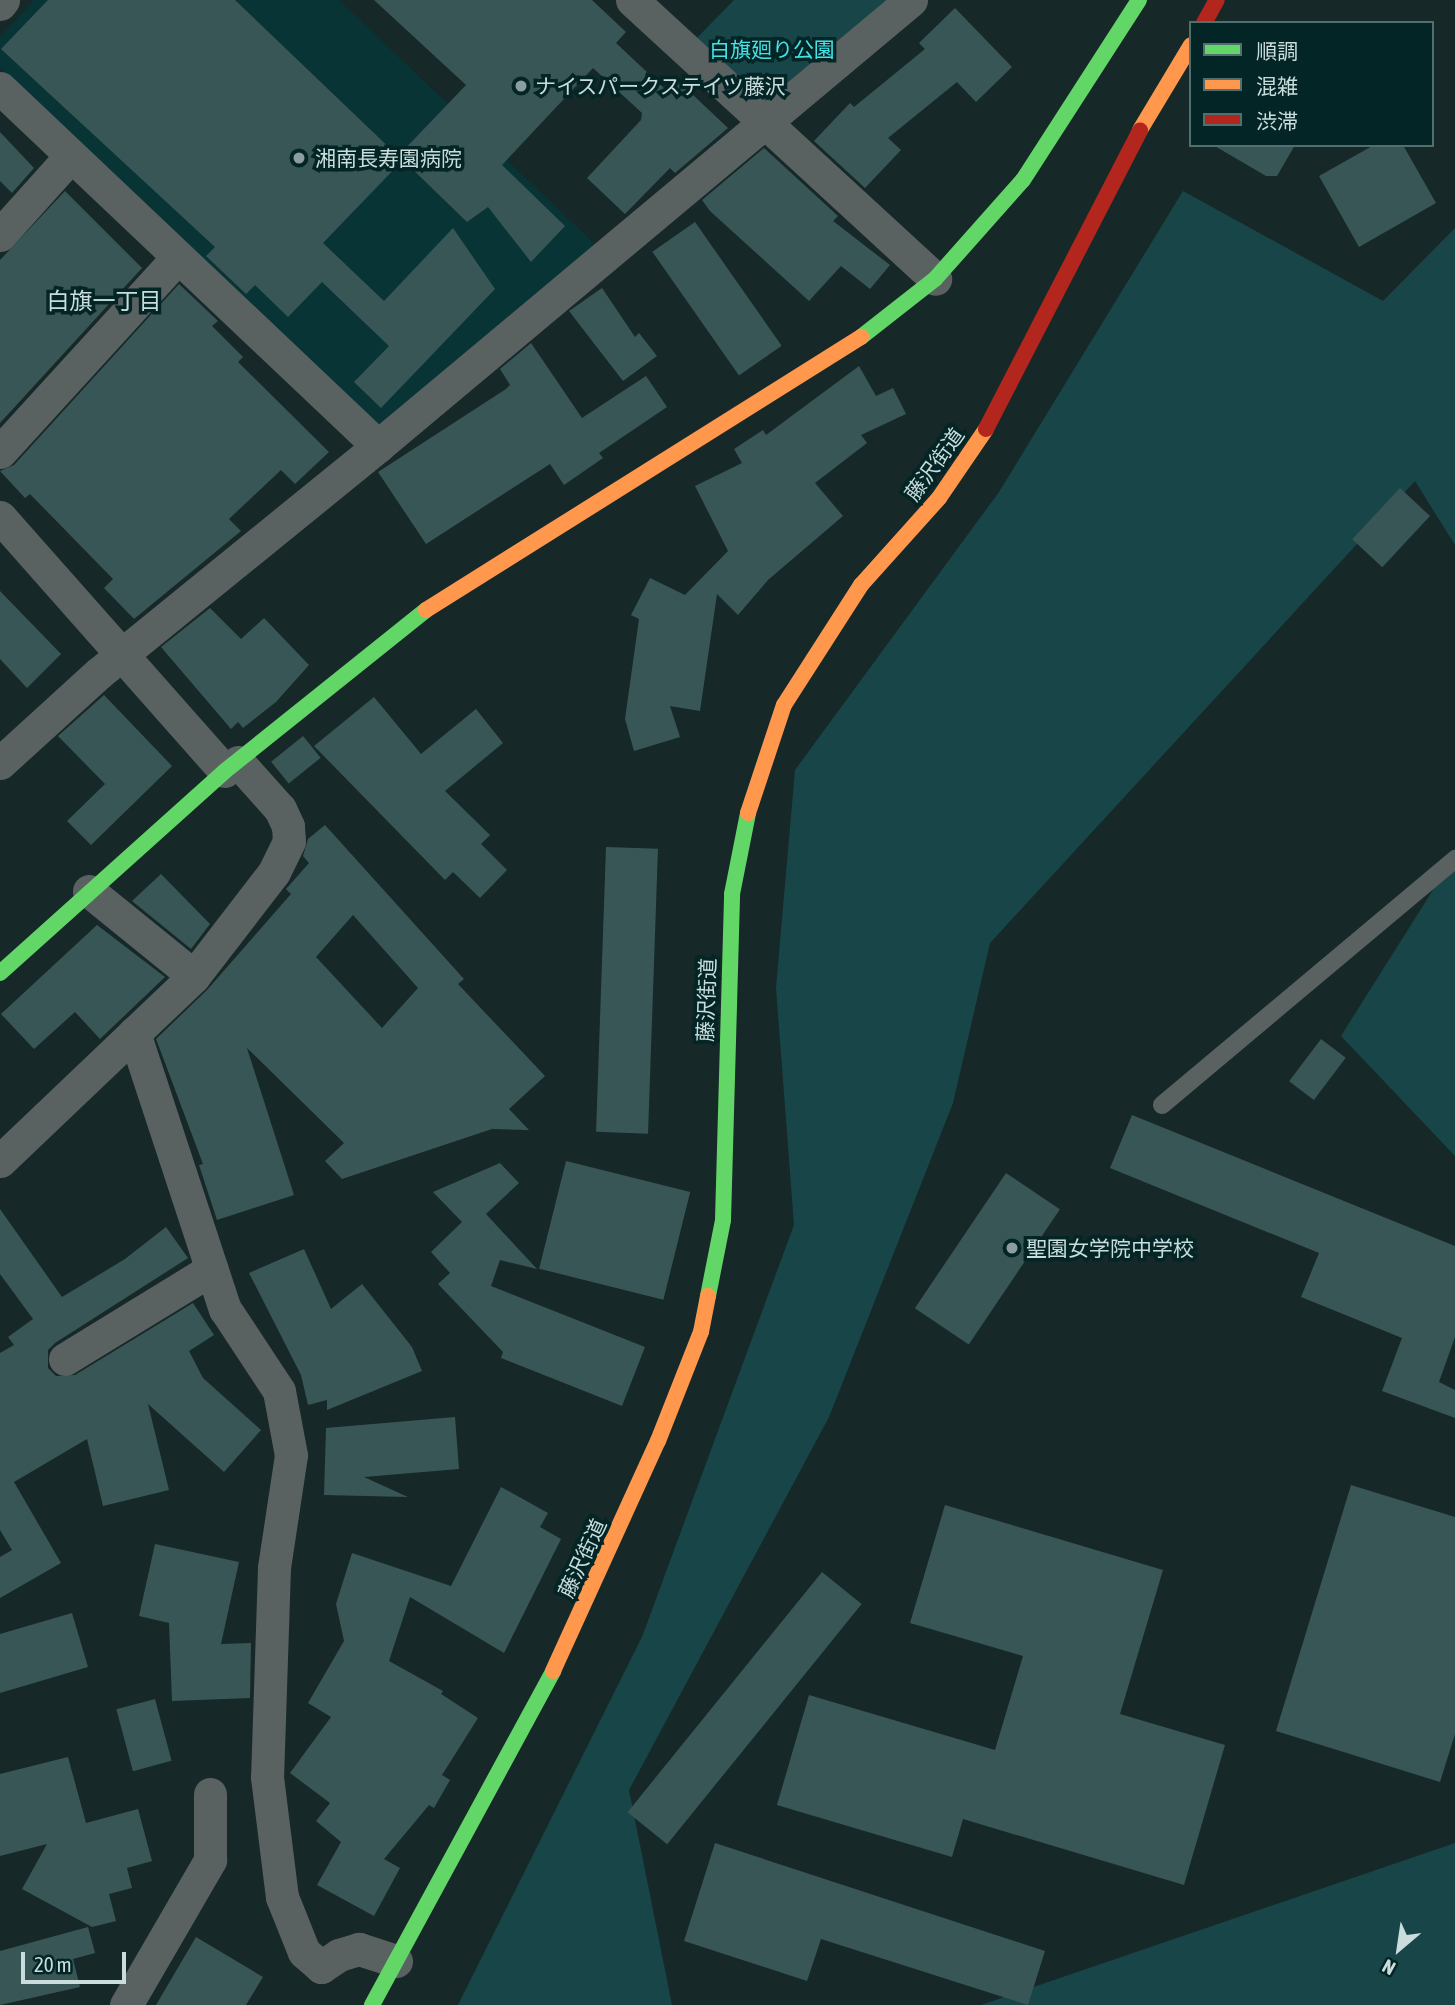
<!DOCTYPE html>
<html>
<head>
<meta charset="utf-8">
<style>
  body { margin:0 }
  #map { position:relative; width:1455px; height:2005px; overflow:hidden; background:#162828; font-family:"Asap Condensed","Noto Sans JP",sans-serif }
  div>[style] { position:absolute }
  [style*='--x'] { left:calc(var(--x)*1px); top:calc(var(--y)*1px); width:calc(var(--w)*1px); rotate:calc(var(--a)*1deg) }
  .built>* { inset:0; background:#083436 }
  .green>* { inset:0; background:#184648 }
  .building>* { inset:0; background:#395657; transform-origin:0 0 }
  .lane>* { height:18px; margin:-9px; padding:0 9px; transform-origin:9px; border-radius:9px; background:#5a6161 }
  .street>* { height:33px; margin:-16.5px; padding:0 16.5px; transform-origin:16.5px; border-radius:16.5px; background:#5a6161 }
  .fast>* { height:16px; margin:-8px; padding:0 8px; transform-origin:8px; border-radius:8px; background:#63d668 }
  .slow>* { height:16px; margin:-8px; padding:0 8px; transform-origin:8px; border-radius:8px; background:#ff974d }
  .jam>* { height:16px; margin:-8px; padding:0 8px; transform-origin:8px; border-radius:8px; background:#b3261e }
  .dots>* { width:19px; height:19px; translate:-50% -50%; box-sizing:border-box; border:4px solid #032526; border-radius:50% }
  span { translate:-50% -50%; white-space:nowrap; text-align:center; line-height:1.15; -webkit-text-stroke:7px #032526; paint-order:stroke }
  .park-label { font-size:21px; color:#45e2e8 }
  .poi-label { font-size:21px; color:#cadcdc }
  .left { translate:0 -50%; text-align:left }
  .street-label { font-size:21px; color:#cadcdc }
  .neighbourhood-label { font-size:23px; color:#cadcdc }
  .legend { position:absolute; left:1189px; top:21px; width:245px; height:126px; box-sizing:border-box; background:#032526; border:2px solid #536e6f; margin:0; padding:9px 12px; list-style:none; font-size:21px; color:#cadcdc }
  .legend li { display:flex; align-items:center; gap:14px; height:35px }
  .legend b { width:35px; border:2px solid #536e6f }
  .north { position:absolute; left:1364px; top:1914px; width:70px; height:70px; -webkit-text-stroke:5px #032526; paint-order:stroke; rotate:209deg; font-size:19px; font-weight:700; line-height:28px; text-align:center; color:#cadcdc }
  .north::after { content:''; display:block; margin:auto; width:24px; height:32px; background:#cadcdc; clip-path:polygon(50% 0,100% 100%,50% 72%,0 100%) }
  .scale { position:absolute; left:21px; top:1952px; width:105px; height:32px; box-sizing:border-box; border:4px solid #cadcdc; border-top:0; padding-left:9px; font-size:21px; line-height:24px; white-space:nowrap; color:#cadcdc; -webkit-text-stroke:5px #032526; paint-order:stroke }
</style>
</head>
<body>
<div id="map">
  <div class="built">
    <div style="clip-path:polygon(34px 0,339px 0,599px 248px,381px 432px,0 67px,0 37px)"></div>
  </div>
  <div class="green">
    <div style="clip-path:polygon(734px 0,898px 0,772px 115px,692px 43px)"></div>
    <div style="clip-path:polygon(1183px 191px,1383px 301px,1455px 228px,1455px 545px,1415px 481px,990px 943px,953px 1103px,829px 1417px,629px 1790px,672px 2005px,458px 2005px,642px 1637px,794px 1225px,776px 988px,795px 770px,999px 492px)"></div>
    <div style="clip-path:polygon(1455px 855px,1455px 1156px,1341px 1036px)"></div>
    <div style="clip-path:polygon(1455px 1843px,1455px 2005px,981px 2005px)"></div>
  </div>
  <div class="building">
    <div style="clip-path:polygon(48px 0,235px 0,398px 156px,466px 85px,374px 0,592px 0,626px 32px,616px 43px,665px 89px,675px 78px,728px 128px,675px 173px,670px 168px,625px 214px,587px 178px,641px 120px,642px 113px,593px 68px,502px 165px,565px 226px,531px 262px,488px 207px,467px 222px,403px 160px,323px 243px,384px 301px,453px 228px,495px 289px,381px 408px,354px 382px,389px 346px,322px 282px,288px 317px,255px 285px,246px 294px,206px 256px,215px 247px,1px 49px)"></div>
    <div style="clip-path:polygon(955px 8px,1012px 67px,976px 102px,957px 82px,888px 138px,901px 150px,865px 188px,814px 141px,850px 103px,854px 107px,925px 49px,919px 43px)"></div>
    <div style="clip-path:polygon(0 132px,34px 168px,12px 193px,0 181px)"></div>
    <div style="clip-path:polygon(1213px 145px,1295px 145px,1277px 176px,1266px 176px)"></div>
    <div style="clip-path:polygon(1374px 145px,1403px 145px,1436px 203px,1359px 247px,1319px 176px)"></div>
    <div style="clip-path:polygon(764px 148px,838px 216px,833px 221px,890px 265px,870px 289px,841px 266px,809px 301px,710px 211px,702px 200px)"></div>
    <div style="clip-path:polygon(65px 191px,142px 268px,0 423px,0 260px)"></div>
    <div style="left:695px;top:222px;width:151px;height:52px;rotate:55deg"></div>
    <div style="clip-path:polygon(179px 284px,218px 321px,212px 326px,243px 357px,238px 362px,329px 452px,295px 484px,281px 470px,229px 519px,241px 531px,134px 619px,104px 588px,113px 579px,30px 494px,25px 498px,0 471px,14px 465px)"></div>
    <div style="clip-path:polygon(602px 288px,635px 337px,639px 333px,657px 356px,623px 381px,569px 311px)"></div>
    <div style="clip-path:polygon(531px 343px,582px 418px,646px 376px,667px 407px,599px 453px,603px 458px,564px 485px,550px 464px,426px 544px,378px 472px,506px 389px,510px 385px,500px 369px)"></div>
    <div style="clip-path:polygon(859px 366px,876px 396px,893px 388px,906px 414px,861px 435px,867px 443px,815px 483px,843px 516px,768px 580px,738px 615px,717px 594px,700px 711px,670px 706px,680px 737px,634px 751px,625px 719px,639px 619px,631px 615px,650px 578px,685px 595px,728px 551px,695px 486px,742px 463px,734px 449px,763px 430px,766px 435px)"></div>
    <div style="left:1400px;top:488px;width:41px;height:70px;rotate:43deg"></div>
    <div style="clip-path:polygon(0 591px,61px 654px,27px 688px,0 659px)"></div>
    <div style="clip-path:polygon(210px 608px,241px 639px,264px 618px,309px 665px,276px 702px,243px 728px,238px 722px,231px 729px,161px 647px)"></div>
    <div style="clip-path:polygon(104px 695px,172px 766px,91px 845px,67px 821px,105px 784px,58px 736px)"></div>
    <div style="clip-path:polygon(374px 697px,421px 754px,476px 709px,503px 743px,445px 791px,490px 835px,481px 844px,507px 870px,480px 898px,453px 872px,445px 880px,314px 746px)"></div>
    <div style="left:303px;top:736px;width:28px;height:41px;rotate:51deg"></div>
    <div style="clip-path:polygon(evenodd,325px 825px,464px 979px,458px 984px,545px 1076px,509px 1109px,529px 1130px,492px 1129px,342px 1179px,325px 1161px,344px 1143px,247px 1048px,294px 1195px,217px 1220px,199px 1165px,203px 1164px,156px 1039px,207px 990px,291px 894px,286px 889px,309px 863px,303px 856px,308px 839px,325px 825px,353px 915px,418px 988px,382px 1028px,316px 957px,353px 915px)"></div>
    <div style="left:606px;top:847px;width:52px;height:285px;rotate:2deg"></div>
    <div style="clip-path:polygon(161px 874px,210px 924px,191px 949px,132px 901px)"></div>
    <div style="clip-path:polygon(97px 925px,165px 977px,100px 1039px,75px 1012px,34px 1049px,1px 1014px)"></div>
    <div style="left:1321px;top:1039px;width:31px;height:53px;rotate:37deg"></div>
    <div style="clip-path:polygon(1132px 1115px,1455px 1246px,1455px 1337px,1439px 1382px,1455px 1390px,1455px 1418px,1382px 1391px,1402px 1338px,1301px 1297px,1319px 1253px,1110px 1168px)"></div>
    <div style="left:566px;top:1161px;width:128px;height:111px;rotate:14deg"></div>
    <div style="clip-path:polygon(500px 1163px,519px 1183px,486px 1214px,537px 1269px,500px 1260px,491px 1286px,645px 1347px,622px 1406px,501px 1358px,503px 1352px,438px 1284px,450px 1273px,431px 1252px,462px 1222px,433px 1192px)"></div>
    <div style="left:1006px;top:1173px;width:65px;height:163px;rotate:34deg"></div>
    <div style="clip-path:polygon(0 1209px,62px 1297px,125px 1259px,166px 1227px,188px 1258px,55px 1343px,48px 1350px,48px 1368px,56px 1376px,75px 1375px,193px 1303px,214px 1335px,189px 1351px,203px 1378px,261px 1430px,224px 1472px,148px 1404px,169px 1490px,103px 1506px,87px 1439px,14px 1482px,61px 1563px,0 1598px,0 1557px,12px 1550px,0 1530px,0 1353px,14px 1345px,8px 1337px,33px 1319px,0 1274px)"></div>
    <div style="clip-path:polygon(304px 1249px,331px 1309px,362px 1284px,412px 1347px,422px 1371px,327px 1410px,327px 1400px,308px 1405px,301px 1375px,249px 1273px)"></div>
    <div style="clip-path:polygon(455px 1417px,459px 1469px,364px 1477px,408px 1497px,324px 1495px,326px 1428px)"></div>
    <div style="clip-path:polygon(1351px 1485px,1455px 1517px,1455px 1734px,1440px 1782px,1276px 1731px)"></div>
    <div style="clip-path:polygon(501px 1487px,548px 1513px,540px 1527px,561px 1539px,504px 1653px,410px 1597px,389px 1661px,443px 1691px,441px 1694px,478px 1718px,442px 1775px,450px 1780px,434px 1808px,429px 1805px,384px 1859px,400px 1868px,374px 1916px,317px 1885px,341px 1842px,316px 1821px,330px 1803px,290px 1773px,331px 1717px,308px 1703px,344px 1641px,336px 1604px,352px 1553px,451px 1586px)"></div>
    <div style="clip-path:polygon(945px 1505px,1163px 1570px,1120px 1714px,1225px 1745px,1184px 1885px,963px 1819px,952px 1857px,777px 1805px,809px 1695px,995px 1750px,1023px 1656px,910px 1623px)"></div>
    <div style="clip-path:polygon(155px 1544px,239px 1562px,221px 1644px,251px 1643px,250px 1698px,172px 1701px,169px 1623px,139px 1616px)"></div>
    <div style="left:822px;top:1572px;width:51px;height:309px;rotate:39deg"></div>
    <div style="clip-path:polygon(72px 1613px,88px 1667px,0 1693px,0 1634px)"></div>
    <div style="left:155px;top:1699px;width:64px;height:40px;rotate:75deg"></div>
    <div style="clip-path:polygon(68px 1757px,86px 1823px,138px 1809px,152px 1861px,127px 1868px,132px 1888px,109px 1894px,116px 1921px,92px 1927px,22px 1889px,47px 1844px,0 1856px,0 1774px)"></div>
    <div style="clip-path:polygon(715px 1843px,1045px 1951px,1028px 2005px,821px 1939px,807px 1981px,684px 1941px)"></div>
    <div style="clip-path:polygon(88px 1927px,95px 1953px,73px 1959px,80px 1987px,0 2005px,0 1951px)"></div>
    <div style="clip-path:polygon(196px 1937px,263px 1977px,246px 2005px,156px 2005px)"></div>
  </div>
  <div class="lane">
    <div style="--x:1162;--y:1105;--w:383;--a:-40"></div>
  </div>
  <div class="street">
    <div style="--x:632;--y:0;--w:412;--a:42.6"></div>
    <div style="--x:0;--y:4;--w:5;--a:-53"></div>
    <div style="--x:0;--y:88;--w:521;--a:43.44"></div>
    <div style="--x:0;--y:235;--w:106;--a:-48.1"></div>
    <div style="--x:0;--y:452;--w:264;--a:-47.6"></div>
    <div style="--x:0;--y:517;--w:339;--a:48.5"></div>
    <div style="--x:0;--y:763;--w:134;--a:-42.3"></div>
    <div style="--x:99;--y:673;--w:360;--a:-39.1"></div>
    <div style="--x:378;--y:446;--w:695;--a:-39.92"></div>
    <div style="--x:89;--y:891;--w:135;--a:39"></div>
    <div style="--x:134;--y:1033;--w:291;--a:71.8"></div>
    <div style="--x:225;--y:1309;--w:98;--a:56.6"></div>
    <div style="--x:279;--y:1391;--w:65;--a:79.4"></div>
    <div style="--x:291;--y:1455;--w:114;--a:98.6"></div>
    <div style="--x:274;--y:1568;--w:209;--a:91.9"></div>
    <div style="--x:267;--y:1777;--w:121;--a:82.9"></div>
    <div style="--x:282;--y:1897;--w:59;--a:68.2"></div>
    <div style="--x:304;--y:1952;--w:23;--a:41"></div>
    <div style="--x:321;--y:1967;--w:22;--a:-34"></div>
    <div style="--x:339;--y:1955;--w:21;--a:-17"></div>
    <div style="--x:359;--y:1949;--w:39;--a:18"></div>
    <div style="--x:0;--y:1161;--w:268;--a:-43.6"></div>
    <div style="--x:194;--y:976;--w:131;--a:-52.4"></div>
    <div style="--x:274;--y:872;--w:34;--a:-64"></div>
    <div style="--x:289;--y:841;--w:15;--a:-94"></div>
    <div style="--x:288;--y:826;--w:19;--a:-115"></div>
    <div style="--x:280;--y:809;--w:63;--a:-131.8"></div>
    <div style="--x:65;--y:1359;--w:172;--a:-31.5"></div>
    <div style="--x:126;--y:2005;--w:168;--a:-59.9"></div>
    <div style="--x:210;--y:1860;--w:66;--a:-90"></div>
  </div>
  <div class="fast">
    <div style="--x:861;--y:337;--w:94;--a:-38.1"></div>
    <div style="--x:935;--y:279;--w:132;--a:-48.4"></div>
    <div style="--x:1023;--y:180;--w:214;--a:-57.2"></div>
    <div style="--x:0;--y:973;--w:302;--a:-41.9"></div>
    <div style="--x:225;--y:771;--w:258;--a:-38.7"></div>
    <div style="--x:708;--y:1296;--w:77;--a:-78.8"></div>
    <div style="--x:723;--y:1220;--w:326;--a:-88.4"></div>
    <div style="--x:732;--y:894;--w:83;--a:-78.8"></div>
    <div style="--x:372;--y:2005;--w:380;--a:-61.5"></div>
  </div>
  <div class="slow">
    <div style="--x:1140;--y:130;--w:99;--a:-59"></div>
    <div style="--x:426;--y:610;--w:514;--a:-32.11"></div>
    <div style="--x:748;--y:813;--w:114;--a:-71.6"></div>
    <div style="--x:784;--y:705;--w:143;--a:-57.3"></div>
    <div style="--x:861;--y:585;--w:117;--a:-48.1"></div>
    <div style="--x:939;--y:498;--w:83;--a:-55.7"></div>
    <div style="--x:553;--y:1671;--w:253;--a:-65.5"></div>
    <div style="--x:658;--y:1441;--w:117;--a:-68.5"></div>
    <div style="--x:701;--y:1332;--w:37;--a:-79"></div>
  </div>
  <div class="jam">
    <div style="--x:1204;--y:23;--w:26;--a:-61"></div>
    <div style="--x:986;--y:429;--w:336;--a:-62.7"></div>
  </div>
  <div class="dots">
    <div style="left:521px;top:86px;background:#8b9d9d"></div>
    <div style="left:299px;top:158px;background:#8b9d9d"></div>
    <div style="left:1012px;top:1248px;background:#8b9d9d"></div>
  </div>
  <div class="park-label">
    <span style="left:772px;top:49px">白旗廻り公園</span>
  </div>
  <div class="poi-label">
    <span class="left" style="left:535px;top:86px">ナイスパークステイツ藤沢</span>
    <span class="left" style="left:315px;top:158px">湘南長寿園病院</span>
    <span class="left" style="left:1026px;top:1248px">聖園女学院中学校</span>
  </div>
  <div class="street-label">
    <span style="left:934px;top:464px;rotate:-54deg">藤沢街道</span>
    <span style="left:706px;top:1000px;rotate:-88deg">藤沢街道</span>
    <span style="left:582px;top:1558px;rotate:-65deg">藤沢街道</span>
  </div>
  <div class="neighbourhood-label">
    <span style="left:104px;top:301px">白旗一丁目</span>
  </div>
  <ul class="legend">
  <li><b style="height:9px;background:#63d668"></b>順調</li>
  <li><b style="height:9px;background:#ff974d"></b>混雑</li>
  <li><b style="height:9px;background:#b3261e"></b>渋滞</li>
  </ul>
  <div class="north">N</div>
  <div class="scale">20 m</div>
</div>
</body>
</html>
